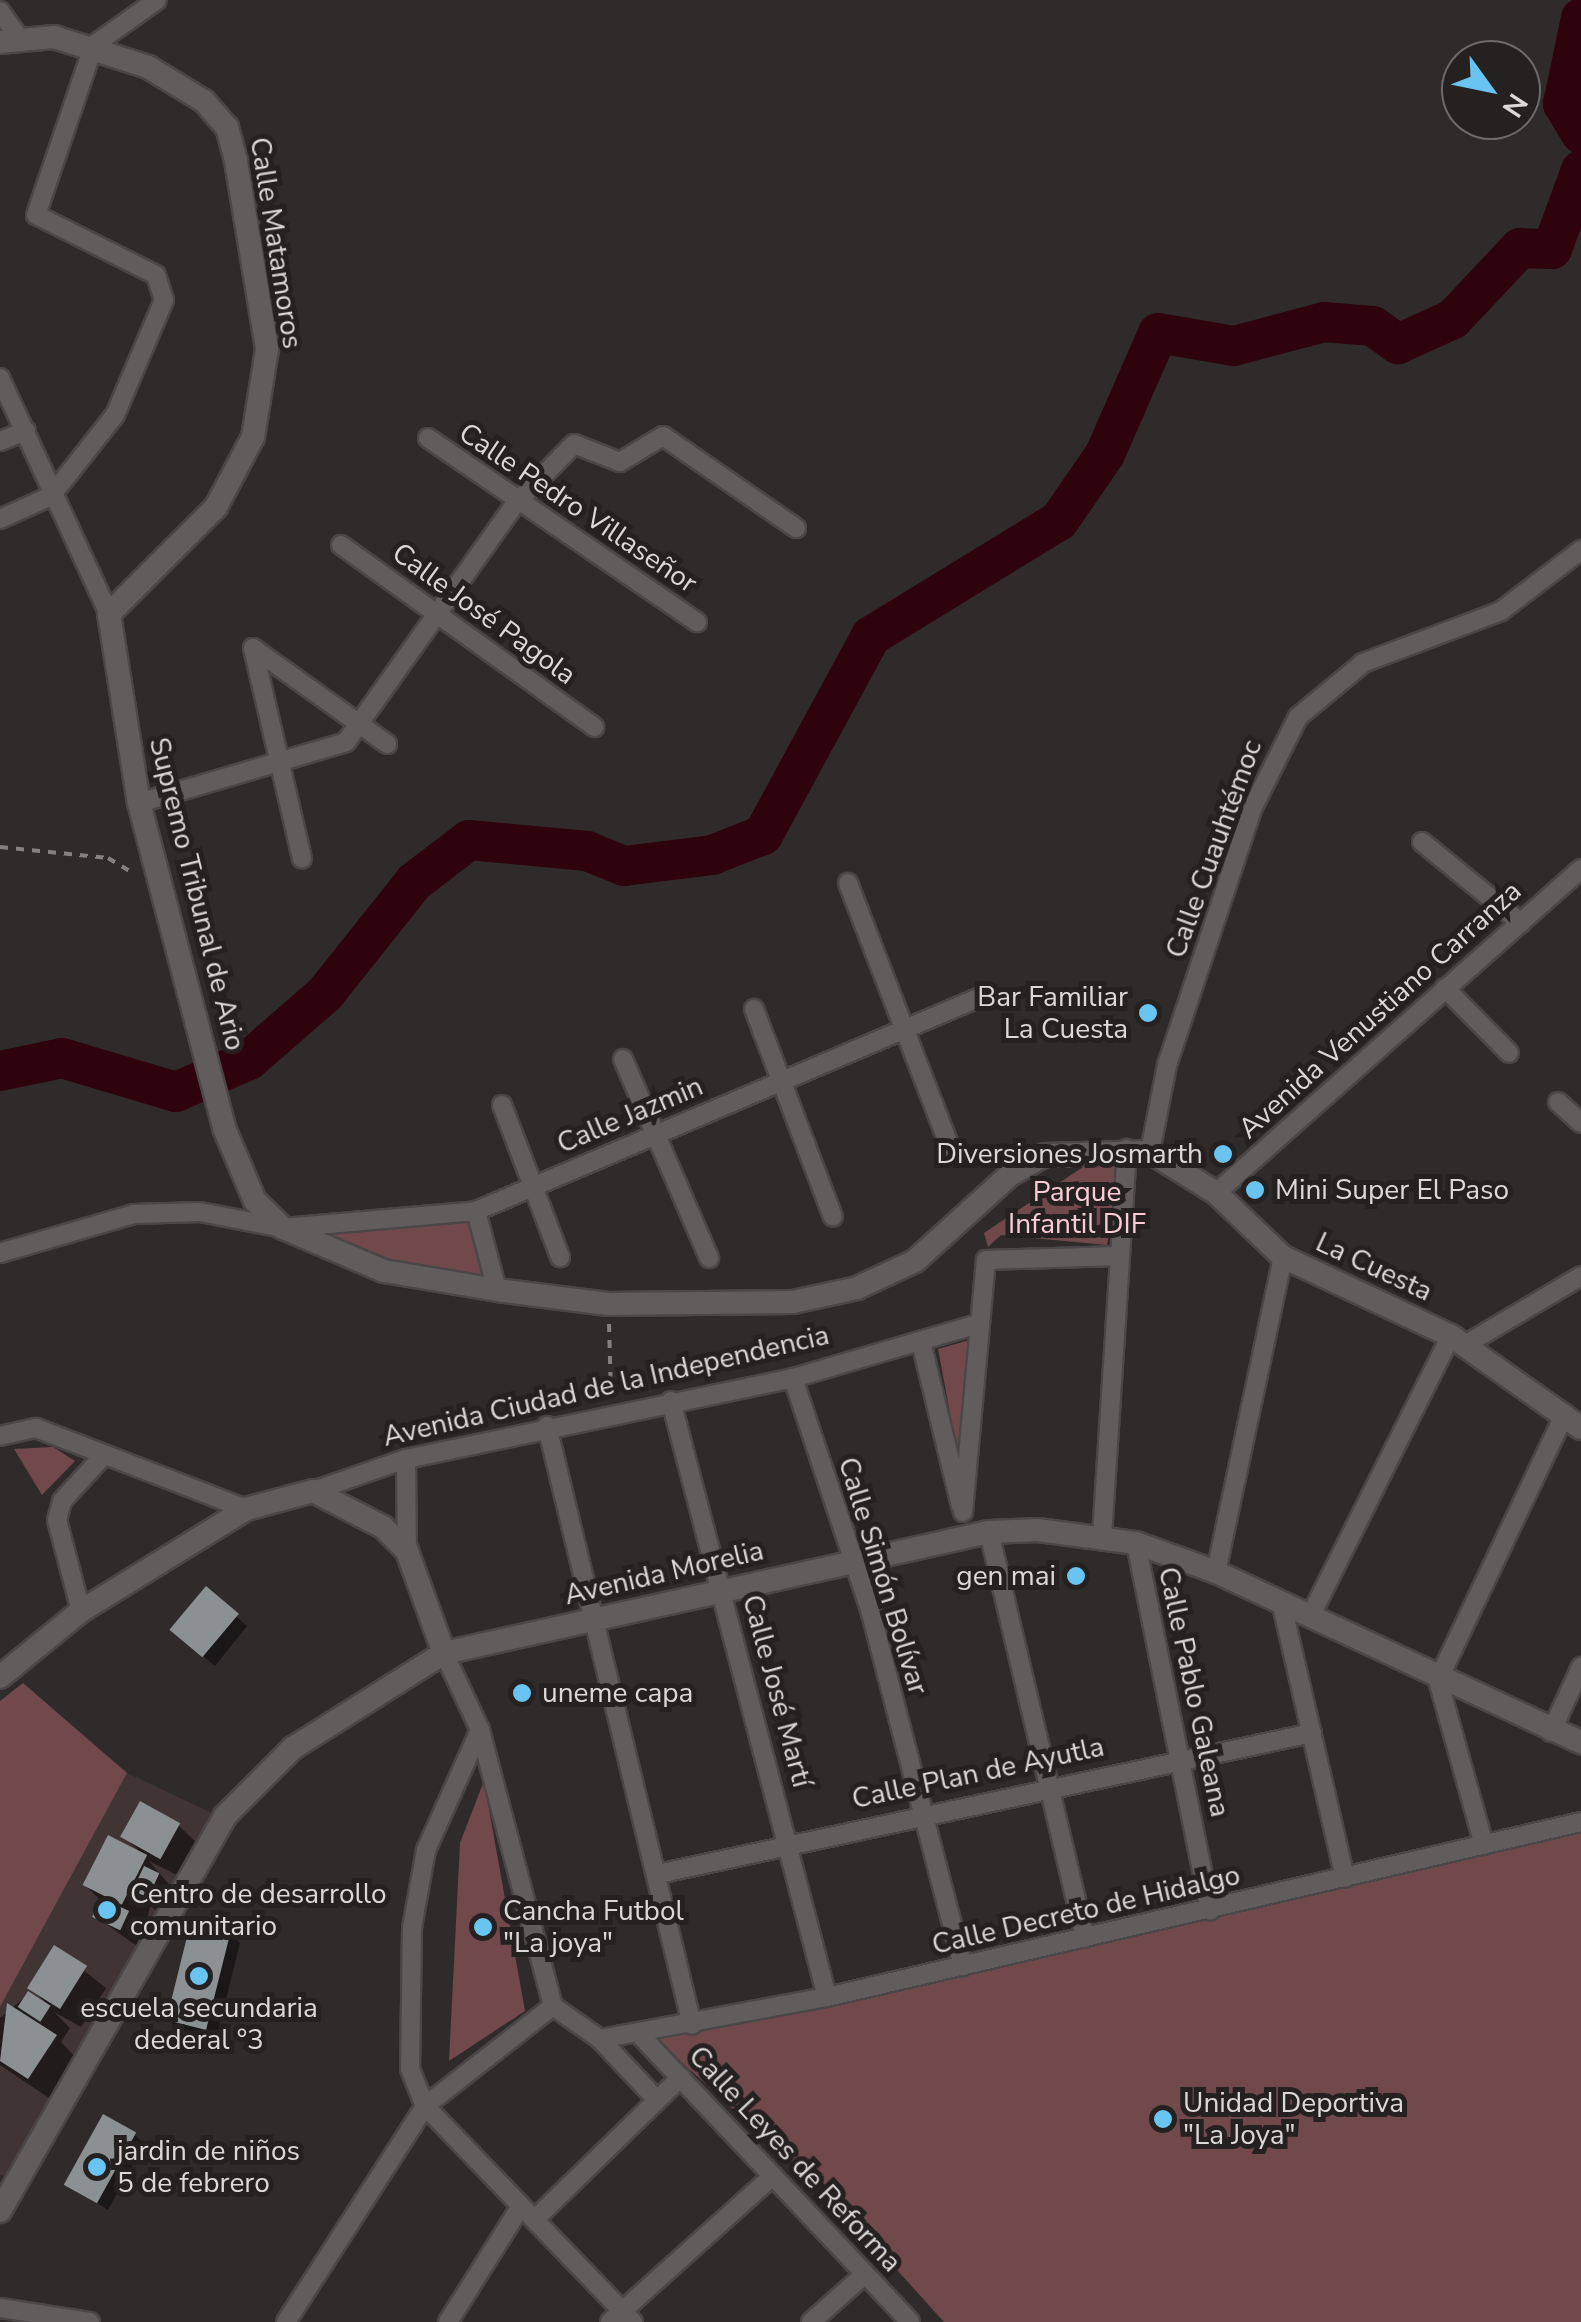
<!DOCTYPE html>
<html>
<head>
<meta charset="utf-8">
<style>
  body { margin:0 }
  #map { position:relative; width:1581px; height:2322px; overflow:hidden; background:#302b2b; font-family:"Nunito Sans",sans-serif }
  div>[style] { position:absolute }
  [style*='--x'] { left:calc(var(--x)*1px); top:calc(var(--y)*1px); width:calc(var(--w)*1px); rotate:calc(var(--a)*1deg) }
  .built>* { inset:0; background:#403434 }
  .green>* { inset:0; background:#71494d }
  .shadow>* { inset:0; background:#0007 }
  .river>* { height:40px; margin:-20px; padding:0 20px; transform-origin:20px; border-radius:20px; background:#2f030c }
  .building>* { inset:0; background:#8b9093; transform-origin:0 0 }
  .path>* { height:4px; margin-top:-2px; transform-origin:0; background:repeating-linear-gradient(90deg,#858181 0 8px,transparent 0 16px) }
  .roads { filter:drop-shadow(2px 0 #4b4647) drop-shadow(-2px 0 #4b4647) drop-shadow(0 2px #4b4647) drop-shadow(0 -2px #4b4647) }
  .minor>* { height:18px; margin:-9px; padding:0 9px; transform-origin:9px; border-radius:9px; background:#625d5d }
  .tertiary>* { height:22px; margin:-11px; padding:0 11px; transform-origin:11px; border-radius:11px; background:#625d5d }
  .dots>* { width:28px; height:28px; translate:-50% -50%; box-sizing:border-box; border:5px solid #262121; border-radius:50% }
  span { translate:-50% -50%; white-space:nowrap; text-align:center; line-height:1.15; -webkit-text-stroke:10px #262121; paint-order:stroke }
  .street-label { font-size:28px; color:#dbd8d8 }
  .poi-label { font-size:28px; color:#dbd8d8 }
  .right { translate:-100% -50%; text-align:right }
  .left { translate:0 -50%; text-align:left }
  .park-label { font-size:28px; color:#f9ced2 }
  .north { position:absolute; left:1441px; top:40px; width:100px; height:100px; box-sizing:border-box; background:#262121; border:2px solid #6e6a6a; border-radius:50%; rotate:123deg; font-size:28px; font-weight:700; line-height:40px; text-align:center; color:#dbd8d8 }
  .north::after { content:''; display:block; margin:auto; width:35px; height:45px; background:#69c4f1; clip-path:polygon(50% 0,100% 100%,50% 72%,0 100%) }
</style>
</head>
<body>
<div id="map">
  <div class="built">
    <div style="clip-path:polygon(127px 1773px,214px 1814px,16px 2176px,0 2175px,0 2007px)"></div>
  </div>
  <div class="green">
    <div style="clip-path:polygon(1095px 1159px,1120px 1160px,1107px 1245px,1001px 1235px,988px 1247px,984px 1233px)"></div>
    <div style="clip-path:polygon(475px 1221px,486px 1277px,387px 1259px,310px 1233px)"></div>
    <div style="clip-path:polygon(973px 1339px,965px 1493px,938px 1349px)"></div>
    <div style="clip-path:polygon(53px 1447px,75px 1461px,42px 1495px,14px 1449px)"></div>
    <div style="clip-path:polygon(23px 1683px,127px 1773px,0 2007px,0 1701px)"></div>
    <div style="clip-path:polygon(484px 1781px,525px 2011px,449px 2061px,460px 1843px)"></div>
    <div style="clip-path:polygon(1581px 1829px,1581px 2322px,944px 2322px,834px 2200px,655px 2038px)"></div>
  </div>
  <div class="shadow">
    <div style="clip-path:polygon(206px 1590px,247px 1626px,215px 1666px,183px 1639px)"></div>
    <div style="clip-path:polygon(178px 1825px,199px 1845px,181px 1877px,149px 1861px,178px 1895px,167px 1917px,150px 1906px,141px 1949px,95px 1916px,102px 1902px,85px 1885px,141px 1853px,124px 1836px)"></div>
    <div style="clip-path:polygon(230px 1933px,240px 1943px,216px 2039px,179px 2030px,169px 2020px)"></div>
    <div style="clip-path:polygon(55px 1948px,106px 1988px,81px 2027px,54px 2012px,70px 2028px,61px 2042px,75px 2057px,49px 2098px,0 2065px,0 2018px,29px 1994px,46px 2003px,30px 1987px)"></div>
    <div style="clip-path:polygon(134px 2134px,144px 2144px,108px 2210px,68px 2184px)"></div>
  </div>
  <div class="river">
    <div style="--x:1581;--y:18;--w:88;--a:101.8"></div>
    <div style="--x:1563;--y:104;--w:35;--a:59"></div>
    <div style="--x:0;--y:1071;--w:63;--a:-11.8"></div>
    <div style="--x:62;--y:1058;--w:119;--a:16.6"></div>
    <div style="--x:176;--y:1092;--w:80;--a:-23.7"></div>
    <div style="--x:249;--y:1060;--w:101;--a:-41"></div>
    <div style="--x:325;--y:994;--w:143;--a:-51.5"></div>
    <div style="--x:414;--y:882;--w:69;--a:-37.4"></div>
    <div style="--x:469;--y:840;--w:119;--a:5.3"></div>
    <div style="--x:587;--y:851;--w:40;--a:22"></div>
    <div style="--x:624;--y:866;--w:89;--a:-7.1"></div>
    <div style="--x:712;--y:855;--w:55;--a:-21.4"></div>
    <div style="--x:763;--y:835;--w:226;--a:-61.5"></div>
    <div style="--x:871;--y:636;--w:220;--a:-31.5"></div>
    <div style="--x:1059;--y:521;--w:81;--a:-55.5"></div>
    <div style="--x:1105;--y:454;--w:132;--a:-66.3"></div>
    <div style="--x:1158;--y:333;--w:77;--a:9.7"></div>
    <div style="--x:1234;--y:346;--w:93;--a:-14.9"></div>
    <div style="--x:1324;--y:322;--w:49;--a:4.7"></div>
    <div style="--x:1373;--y:326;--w:31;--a:36"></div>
    <div style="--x:1398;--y:344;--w:60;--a:-24.4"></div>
    <div style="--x:1453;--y:319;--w:98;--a:-46.7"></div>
    <div style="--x:1520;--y:248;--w:32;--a:2"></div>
    <div style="--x:1552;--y:249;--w:84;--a:-69.8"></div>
  </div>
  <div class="building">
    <div style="left:206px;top:1586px;width:43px;height:57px;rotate:40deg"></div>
    <div style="left:140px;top:1801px;width:46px;height:41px;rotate:29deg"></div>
    <div style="left:108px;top:1835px;width:44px;height:56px;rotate:27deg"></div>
    <div style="left:144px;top:1866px;width:17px;height:27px;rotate:25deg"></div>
    <div style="left:101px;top:1898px;width:31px;height:21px;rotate:25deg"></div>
    <div style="left:191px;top:1921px;width:41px;height:102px;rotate:14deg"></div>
    <div style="left:54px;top:1945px;width:39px;height:51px;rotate:32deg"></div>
    <div style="left:28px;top:1991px;width:27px;height:19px;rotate:33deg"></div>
    <div style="clip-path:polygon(7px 2003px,57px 2035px,28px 2079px,0 2061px)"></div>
    <div style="left:103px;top:2114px;width:38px;height:81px;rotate:29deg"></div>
  </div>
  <div class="path">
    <div style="--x:0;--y:847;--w:109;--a:5.8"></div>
    <div style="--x:108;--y:858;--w:29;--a:31"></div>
    <div style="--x:609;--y:1324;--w:70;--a:88.4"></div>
  </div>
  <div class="roads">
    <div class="minor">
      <div style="--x:0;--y:11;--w:33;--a:55"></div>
      <div style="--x:0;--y:378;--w:260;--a:65.2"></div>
      <div style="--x:428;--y:438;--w:326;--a:34.4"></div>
      <div style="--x:0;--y:441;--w:28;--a:-21"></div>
      <div style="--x:0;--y:519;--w:56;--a:-24.3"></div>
      <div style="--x:51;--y:496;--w:103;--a:-51.7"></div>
      <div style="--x:115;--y:415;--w:125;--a:-66.9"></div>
      <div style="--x:164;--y:300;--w:26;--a:-108"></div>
      <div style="--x:156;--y:275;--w:134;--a:-153.4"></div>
      <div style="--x:36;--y:215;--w:180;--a:-71.2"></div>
      <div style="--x:94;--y:45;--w:77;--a:-35.5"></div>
      <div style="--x:341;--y:545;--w:312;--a:35.7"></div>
      <div style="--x:253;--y:648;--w:216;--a:76.9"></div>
      <div style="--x:253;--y:648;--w:165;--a:35.6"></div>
      <div style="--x:139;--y:803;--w:216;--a:-16.4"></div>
      <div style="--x:346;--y:742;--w:292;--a:-54.6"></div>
      <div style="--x:515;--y:504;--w:84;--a:-45.5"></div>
      <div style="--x:574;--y:444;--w:49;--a:21.4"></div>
      <div style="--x:620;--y:462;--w:50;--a:-31.2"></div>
      <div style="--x:663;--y:436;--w:162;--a:34.7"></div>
      <div style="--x:1422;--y:842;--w:128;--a:39.3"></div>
      <div style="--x:848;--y:883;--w:289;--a:68.9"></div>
      <div style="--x:1445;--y:988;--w:91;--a:45.4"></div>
      <div style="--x:754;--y:1009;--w:222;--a:69.2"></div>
      <div style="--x:623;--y:1059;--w:217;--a:66.6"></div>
      <div style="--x:1558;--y:1102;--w:31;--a:42"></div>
      <div style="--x:502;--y:1105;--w:163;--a:69.1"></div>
      <div style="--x:1150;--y:1152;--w:89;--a:-78.9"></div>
      <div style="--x:1167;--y:1065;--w:270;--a:-71.6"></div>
      <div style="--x:1252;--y:809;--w:103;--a:-63.4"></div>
      <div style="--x:1298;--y:717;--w:85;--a:-39.7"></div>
      <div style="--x:1363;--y:663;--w:147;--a:-20.6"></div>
      <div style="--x:1501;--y:611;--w:101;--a:-37.3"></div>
      <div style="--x:1216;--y:1193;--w:488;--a:-41.6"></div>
      <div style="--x:476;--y:1211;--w:82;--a:75.1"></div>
      <div style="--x:0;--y:1253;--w:140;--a:-16.2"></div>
      <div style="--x:134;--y:1214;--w:66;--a:-1.7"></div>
      <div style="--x:200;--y:1212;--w:85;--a:10.9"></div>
      <div style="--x:283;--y:1228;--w:194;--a:-5"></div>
      <div style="--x:476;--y:1211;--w:553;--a:-22.99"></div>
      <div style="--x:921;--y:1342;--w:169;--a:76.3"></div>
      <div style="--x:1465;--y:1345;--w:135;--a:-30.7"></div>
      <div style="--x:793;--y:1378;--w:248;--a:71.6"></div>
      <div style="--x:871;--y:1613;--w:365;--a:75.4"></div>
      <div style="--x:671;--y:1401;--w:616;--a:75.33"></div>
      <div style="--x:547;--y:1426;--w:616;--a:76.39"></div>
      <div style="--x:0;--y:1436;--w:37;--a:-13"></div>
      <div style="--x:36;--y:1428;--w:225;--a:21.1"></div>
      <div style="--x:406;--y:1459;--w:92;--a:89.4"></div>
      <div style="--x:313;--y:1491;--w:98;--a:-19"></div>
      <div style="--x:406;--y:1459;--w:395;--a:-11.8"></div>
      <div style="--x:793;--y:1378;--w:193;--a:-16.3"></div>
      <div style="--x:963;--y:1512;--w:253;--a:-84.8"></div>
      <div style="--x:986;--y:1260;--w:133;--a:-1.7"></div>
      <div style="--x:989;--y:1532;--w:417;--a:76.7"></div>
      <div style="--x:1102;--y:1536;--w:388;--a:-86.3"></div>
      <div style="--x:1136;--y:1543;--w:375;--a:78.6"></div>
      <div style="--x:1216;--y:1572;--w:322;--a:-78"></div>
      <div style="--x:1281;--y:1601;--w:284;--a:77"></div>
      <div style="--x:81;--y:1611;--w:94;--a:-104.8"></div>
      <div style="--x:57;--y:1520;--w:20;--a:-75"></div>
      <div style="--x:62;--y:1501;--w:62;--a:-47.6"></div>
      <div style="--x:1310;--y:1617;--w:314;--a:-63.4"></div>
      <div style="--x:444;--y:1653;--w:85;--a:64.9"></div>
      <div style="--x:480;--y:1730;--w:132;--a:114.2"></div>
      <div style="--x:426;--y:1850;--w:79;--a:100.2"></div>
      <div style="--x:412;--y:1928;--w:141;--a:90.8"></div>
      <div style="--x:410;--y:2069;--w:40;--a:68"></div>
      <div style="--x:425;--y:2106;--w:300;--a:46.1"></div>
      <div style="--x:480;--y:1730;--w:285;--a:75.2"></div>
      <div style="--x:553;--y:2006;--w:57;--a:35.1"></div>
      <div style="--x:600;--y:2039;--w:83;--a:46.9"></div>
      <div style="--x:1551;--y:1732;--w:72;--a:-65.2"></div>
      <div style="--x:1484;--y:1845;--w:171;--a:-105.6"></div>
      <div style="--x:1438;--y:1680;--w:295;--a:-64.5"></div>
      <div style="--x:658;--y:1874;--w:669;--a:-12.17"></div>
      <div style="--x:639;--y:2034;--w:395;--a:46.7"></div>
      <div style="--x:600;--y:2039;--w:231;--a:-10.5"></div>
      <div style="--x:827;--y:1997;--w:774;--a:-13.07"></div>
      <div style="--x:534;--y:2220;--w:205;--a:-44.2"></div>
      <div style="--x:0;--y:2308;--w:91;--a:8.8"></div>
      <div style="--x:286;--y:2322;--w:257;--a:-57.2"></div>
      <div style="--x:425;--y:2106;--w:162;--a:-38"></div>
      <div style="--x:448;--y:2322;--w:137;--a:-57.8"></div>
      <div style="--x:610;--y:2322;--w:219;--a:-41.9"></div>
      <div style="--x:811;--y:2322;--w:72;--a:-41.6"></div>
    </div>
    <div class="tertiary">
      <div style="--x:0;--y:42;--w:54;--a:-5.3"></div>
      <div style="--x:54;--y:37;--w:99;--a:17.7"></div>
      <div style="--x:148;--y:67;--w:66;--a:31.3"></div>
      <div style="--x:204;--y:101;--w:35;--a:49"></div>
      <div style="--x:227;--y:127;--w:35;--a:75"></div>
      <div style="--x:236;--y:161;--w:191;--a:80.6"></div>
      <div style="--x:267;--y:349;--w:89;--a:99"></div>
      <div style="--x:253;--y:437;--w:79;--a:117.9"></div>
      <div style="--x:216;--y:507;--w:151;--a:135"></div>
      <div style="--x:109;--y:614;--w:191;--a:81"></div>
      <div style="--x:139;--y:803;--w:336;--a:75.3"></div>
      <div style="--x:224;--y:1128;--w:79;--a:67"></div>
      <div style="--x:255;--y:1201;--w:39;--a:44"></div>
      <div style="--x:283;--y:1228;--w:110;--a:23.1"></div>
      <div style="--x:384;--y:1271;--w:115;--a:9.5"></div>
      <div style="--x:497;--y:1290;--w:112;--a:7.2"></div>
      <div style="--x:608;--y:1304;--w:185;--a:-0.6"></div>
      <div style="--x:793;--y:1302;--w:66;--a:-12.3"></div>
      <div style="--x:857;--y:1288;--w:64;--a:-25"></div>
      <div style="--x:915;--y:1261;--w:128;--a:-42.2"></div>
      <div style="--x:1010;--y:1175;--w:40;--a:-29.7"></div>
      <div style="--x:1045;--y:1155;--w:105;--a:-1.6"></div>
      <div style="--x:1150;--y:1152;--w:78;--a:31.8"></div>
      <div style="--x:1216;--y:1193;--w:93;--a:43.7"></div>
      <div style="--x:1283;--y:1257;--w:186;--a:25.2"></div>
      <div style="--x:1451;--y:1336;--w:159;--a:35.3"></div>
      <div style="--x:0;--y:1677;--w:104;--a:-39.2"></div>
      <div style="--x:81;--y:1611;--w:194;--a:-31.7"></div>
      <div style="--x:246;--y:1509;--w:69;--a:-15"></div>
      <div style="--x:313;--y:1491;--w:79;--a:27.2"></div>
      <div style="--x:383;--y:1527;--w:34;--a:45"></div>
      <div style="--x:407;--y:1551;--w:109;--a:70.1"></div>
      <div style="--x:0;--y:2211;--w:455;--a:-60.3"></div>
      <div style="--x:225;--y:1816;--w:96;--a:-45"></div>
      <div style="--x:293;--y:1748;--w:178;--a:-32.2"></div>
      <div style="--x:444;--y:1653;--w:558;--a:-12.52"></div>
      <div style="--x:989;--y:1532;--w:49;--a:-2.3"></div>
      <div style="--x:1038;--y:1530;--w:99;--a:7.6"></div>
      <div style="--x:1136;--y:1543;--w:85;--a:19.9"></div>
      <div style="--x:1216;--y:1572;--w:403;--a:25"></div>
    </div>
  </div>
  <div class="dots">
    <div style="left:1148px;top:1013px;background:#69c4f1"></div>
    <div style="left:1223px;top:1154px;background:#69c4f1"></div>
    <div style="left:1255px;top:1190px;background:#69c4f1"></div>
    <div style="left:1076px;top:1576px;background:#69c4f1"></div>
    <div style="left:522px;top:1693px;background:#69c4f1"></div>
    <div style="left:107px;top:1910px;background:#69c4f1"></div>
    <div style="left:483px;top:1927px;background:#69c4f1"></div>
    <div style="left:199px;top:1976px;background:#69c4f1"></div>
    <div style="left:1163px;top:2119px;background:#69c4f1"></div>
    <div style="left:97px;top:2167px;background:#69c4f1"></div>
  </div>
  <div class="street-label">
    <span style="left:276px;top:243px;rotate:81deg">Calle Matamoros</span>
    <span style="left:578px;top:508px;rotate:34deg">Calle Pedro Villaseñor</span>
    <span style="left:484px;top:614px;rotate:36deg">Calle José Pagola</span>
    <span style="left:1214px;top:849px;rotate:-70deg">Calle Cuauhtémoc</span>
    <span style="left:197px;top:894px;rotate:76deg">Supremo Tribunal de Ario</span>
    <span style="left:1380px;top:1010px;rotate:-42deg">Avenida Venustiano Carranza</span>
    <span style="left:630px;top:1115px;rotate:-23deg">Calle Jazmin</span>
    <span style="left:1374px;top:1267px;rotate:25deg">La Cuesta</span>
    <span style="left:606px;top:1386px;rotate:-13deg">Avenida Ciudad de la Independencia</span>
    <span style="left:664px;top:1573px;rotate:-13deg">Avenida Morelia</span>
    <span style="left:883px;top:1576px;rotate:73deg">Calle Simón Bolívar</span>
    <span style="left:777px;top:1691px;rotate:75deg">Calle José Martí</span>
    <span style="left:1194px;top:1692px;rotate:78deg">Calle Pablo Galeana</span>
    <span style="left:978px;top:1773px;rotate:-12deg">Calle Plan de Ayutla</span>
    <span style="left:1086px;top:1910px;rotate:-13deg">Calle Decreto de Hidalgo</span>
    <span style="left:795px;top:2159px;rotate:47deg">Calle Leyes de Reforma</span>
  </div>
  <div class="poi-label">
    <span class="right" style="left:1128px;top:1013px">Bar Familiar<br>La Cuesta</span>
    <span class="right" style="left:1203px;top:1154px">Diversiones Josmarth</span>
    <span class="left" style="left:1275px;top:1190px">Mini Super El Paso</span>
    <span class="right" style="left:1056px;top:1576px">gen mai</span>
    <span class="left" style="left:542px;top:1693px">uneme capa</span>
    <span class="left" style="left:130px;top:1910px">Centro de desarrollo<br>comunitario</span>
    <span class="left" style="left:503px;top:1927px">Cancha Futbol<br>"La joya"</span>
    <span style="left:199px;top:2024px">escuela secundaria<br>dederal °3</span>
    <span class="left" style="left:1183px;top:2119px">Unidad Deportiva<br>"La Joya"</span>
    <span class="left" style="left:117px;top:2167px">jardin de niños<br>5 de febrero</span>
  </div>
  <div class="park-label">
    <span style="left:1077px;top:1208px">Parque<br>Infantil DIF</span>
  </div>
  <div class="north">N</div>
</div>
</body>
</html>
